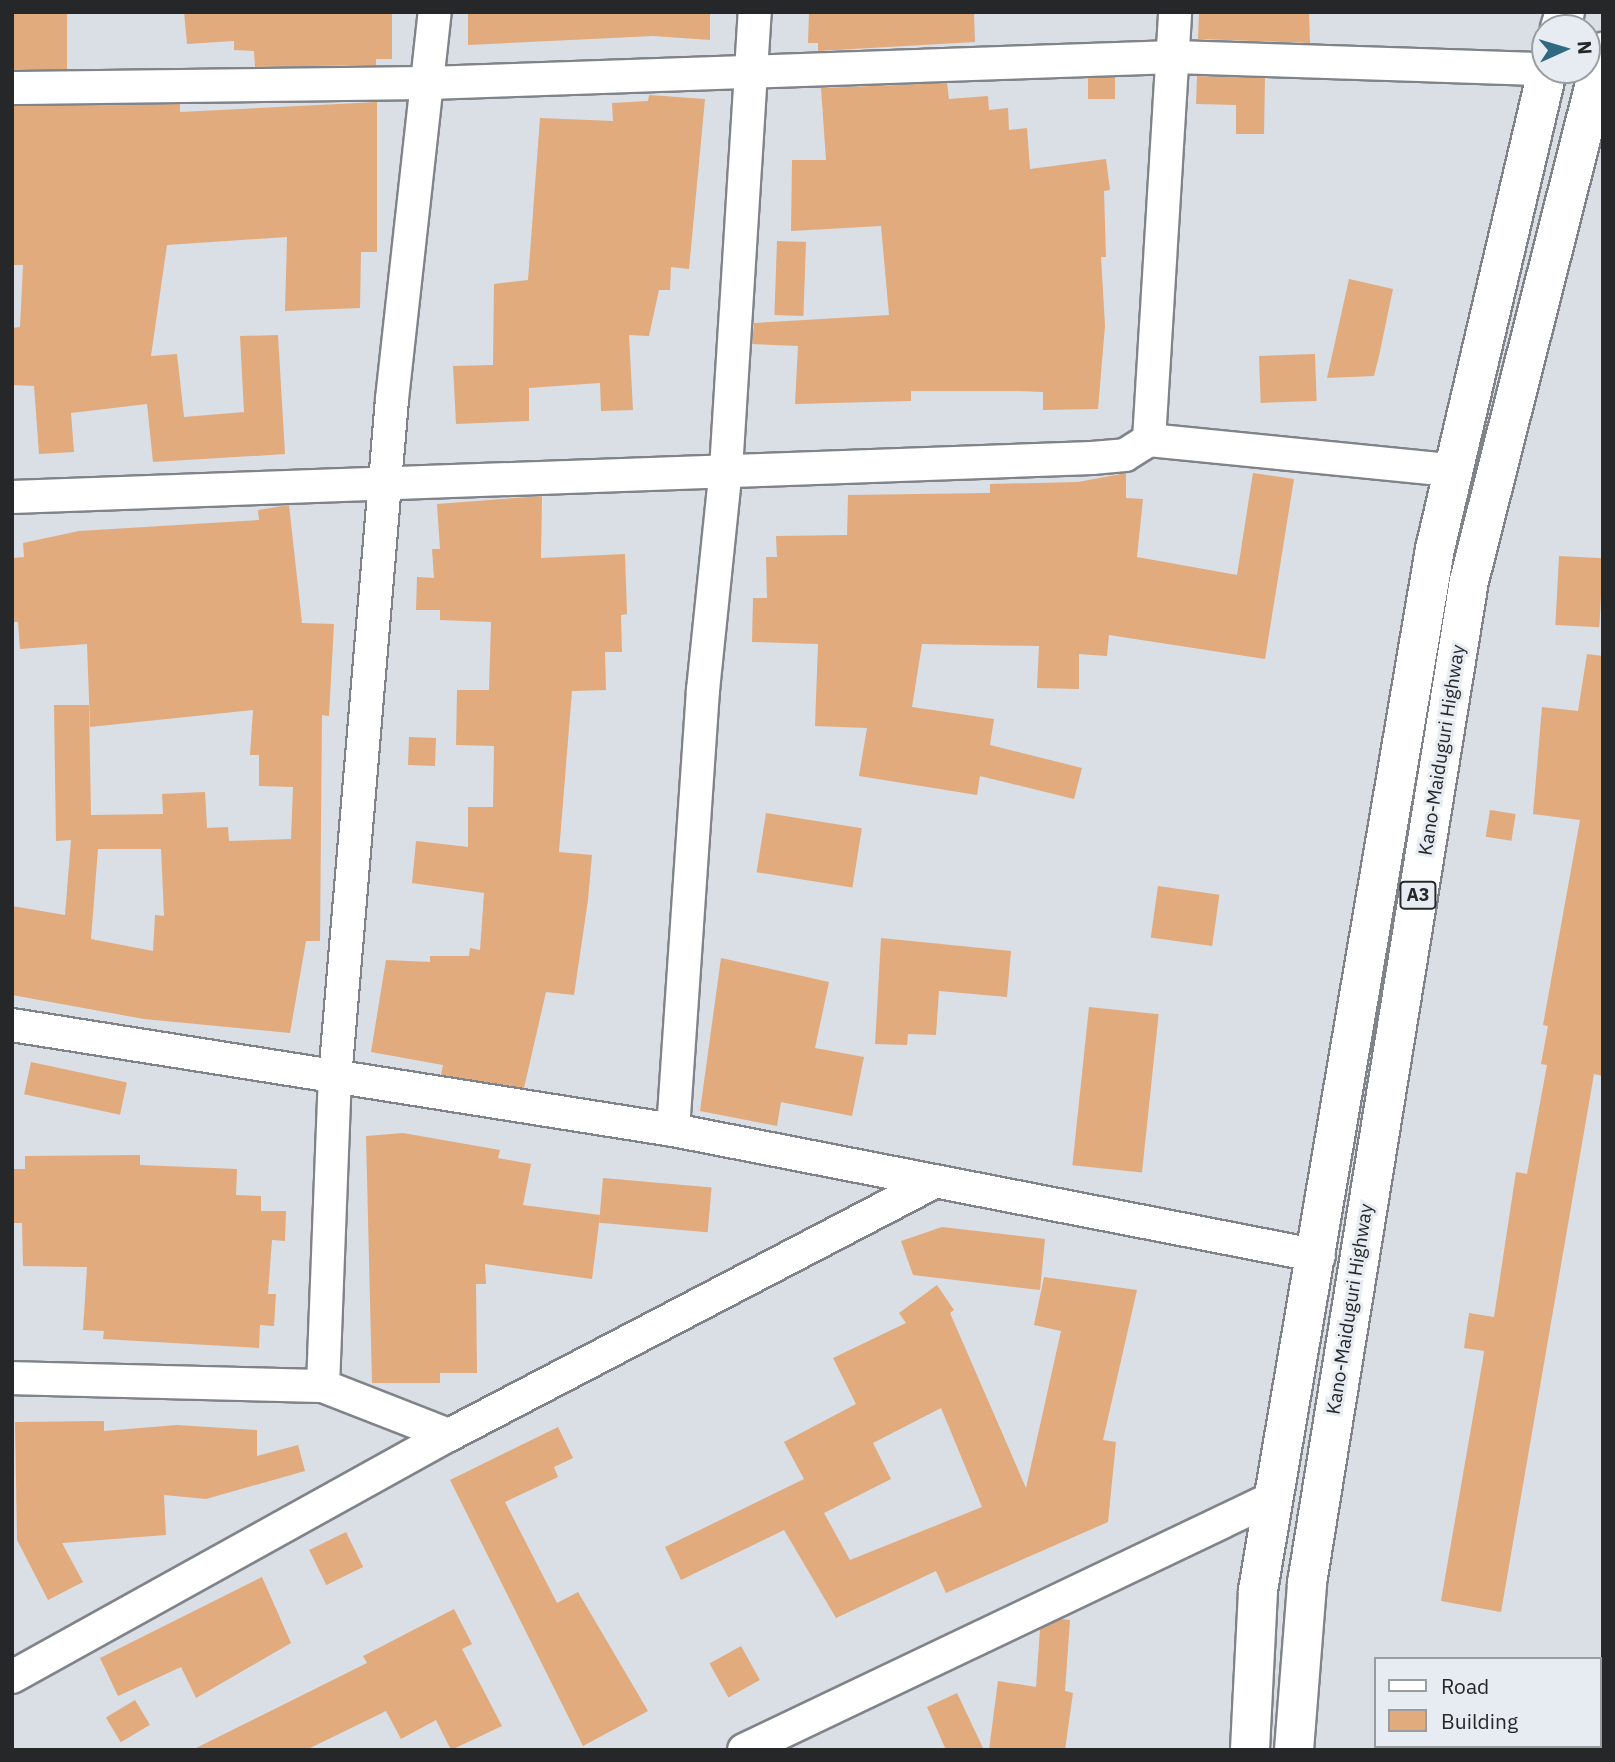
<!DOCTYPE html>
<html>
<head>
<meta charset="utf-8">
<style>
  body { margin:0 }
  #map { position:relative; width:1615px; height:1762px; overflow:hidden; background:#dadee5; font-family:"IBM Plex Sans",sans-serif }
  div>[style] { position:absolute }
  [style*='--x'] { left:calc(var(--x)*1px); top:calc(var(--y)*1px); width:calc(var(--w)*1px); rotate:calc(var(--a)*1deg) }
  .building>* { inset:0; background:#e1ab7e; transform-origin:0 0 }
  .roads { filter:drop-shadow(2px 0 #80848a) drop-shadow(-2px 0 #80848a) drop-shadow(0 2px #80848a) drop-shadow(0 -2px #80848a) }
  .street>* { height:32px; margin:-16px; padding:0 16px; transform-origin:16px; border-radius:16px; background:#fff }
  .highway>* { height:38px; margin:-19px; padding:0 19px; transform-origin:19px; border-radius:19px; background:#fff }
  span { translate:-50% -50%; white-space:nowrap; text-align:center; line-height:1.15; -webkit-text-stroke:6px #e7ecf2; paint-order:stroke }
  .shield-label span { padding:2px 5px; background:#e7ecf2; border:2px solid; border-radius:5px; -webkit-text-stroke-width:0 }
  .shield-label { font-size:18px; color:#252729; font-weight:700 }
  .street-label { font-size:19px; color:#252729 }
  .frame { position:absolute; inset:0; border:14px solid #252729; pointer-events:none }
  .legend { position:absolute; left:1374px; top:1657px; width:228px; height:91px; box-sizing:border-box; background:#e7ecf2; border:2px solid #999da2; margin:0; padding:9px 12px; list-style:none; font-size:21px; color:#252729 }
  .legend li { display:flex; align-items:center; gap:14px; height:35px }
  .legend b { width:35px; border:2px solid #999da2 }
  .north { position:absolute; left:1531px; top:14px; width:70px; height:70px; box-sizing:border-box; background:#e7ecf2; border:2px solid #999da2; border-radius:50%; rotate:86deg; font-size:19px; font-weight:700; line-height:28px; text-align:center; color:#252729 }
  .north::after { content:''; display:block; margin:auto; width:24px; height:32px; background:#2f6982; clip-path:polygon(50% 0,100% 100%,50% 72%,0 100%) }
</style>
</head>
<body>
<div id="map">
  <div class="building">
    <div style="left:12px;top:12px;width:55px;height:58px"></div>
    <div style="clip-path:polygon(184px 12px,392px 12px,392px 59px,376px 59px,376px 65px,255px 67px,254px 51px,234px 50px,234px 41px,187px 44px)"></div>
    <div style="clip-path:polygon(468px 12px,710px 12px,710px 40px,653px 36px,468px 45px)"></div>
    <div style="clip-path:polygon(809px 12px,974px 12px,975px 42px,818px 51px,818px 43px,808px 43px)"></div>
    <div style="clip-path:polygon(1199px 12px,1309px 12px,1310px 43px,1198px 39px)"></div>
    <div style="clip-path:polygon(1197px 76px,1265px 78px,1264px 134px,1236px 134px,1236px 105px,1196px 104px)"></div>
    <div style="left:1115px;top:77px;width:22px;height:27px;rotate:90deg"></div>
    <div style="clip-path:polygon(947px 83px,949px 99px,988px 96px,989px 110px,1008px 108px,1009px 130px,1027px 128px,1030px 169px,1106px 159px,1110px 190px,1104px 191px,1106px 257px,1101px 257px,1105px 326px,1098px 409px,1043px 410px,1043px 392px,1020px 391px,911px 391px,911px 401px,795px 404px,798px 346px,752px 344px,754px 323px,889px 315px,881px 226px,791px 231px,792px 160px,826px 160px,821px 88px)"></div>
    <div style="clip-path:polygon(649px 95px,705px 99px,689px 269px,671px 267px,670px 290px,659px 290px,649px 336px,629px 335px,633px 410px,601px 411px,600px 383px,529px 388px,529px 421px,456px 424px,453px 366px,493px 365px,494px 284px,528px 280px,540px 118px,613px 121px,612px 103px,648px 101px)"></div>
    <div style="clip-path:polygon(377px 102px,377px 252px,361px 252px,360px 308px,285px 311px,287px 237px,167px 245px,151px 356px,177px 354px,184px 417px,244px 412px,240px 336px,278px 335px,285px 454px,153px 462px,147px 404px,71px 413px,74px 452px,39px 454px,34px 386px,12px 385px,12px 328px,20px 327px,23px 265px,12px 265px,12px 106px,180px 104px,180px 112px)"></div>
    <div style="left:777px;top:241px;width:29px;height:74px;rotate:2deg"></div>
    <div style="clip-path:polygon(1349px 279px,1393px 289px,1379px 356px,1374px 376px,1327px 378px)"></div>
    <div style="left:1315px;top:354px;width:47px;height:56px;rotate:88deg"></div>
    <div style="clip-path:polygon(1126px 473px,1126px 498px,1143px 499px,1137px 557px,1237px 575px,1253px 473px,1294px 479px,1265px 659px,1109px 635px,1107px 656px,1079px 654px,1079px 689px,1037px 688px,1039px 646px,922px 644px,912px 707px,994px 719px,990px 745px,1082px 768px,1074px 799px,980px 776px,977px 795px,859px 776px,867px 728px,815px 726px,818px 644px,752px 642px,753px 598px,767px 598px,766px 557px,777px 557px,776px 536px,847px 535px,848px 495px,990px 493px,990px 484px,1078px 482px)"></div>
    <div style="clip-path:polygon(542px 496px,541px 558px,625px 554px,627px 614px,621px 615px,622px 652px,605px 652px,606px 690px,572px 691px,559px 852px,592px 855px,588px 900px,574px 995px,546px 992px,524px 1088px,441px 1075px,443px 1065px,371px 1052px,386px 960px,430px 962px,430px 956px,469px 956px,470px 948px,480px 950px,484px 893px,412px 883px,416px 841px,468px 847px,468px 807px,493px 807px,494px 746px,456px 745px,457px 690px,489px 690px,491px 622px,440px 620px,440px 610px,416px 610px,417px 577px,434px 578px,432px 549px,440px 549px,437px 504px)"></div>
    <div style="clip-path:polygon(evenodd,289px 505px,302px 623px,334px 624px,329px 716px,322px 715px,320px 941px,306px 941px,290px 1033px,144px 1019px,12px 995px,12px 906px,65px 915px,71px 840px,56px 841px,54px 705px,89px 705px,91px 815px,163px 814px,162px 794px,205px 792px,207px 828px,228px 827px,229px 841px,291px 839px,293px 787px,259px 786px,259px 755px,250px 755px,253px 710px,90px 727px,87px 644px,20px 649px,18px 622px,12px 622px,12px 558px,24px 557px,23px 543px,79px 531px,259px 520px,258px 510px,289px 505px,98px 849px,161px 849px,164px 916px,155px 915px,153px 951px,91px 939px,98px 849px)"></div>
    <div style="left:1559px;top:556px;width:44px;height:69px;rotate:3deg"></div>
    <div style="clip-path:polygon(1587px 654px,1603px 656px,1603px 1076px,1594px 1074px,1501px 1612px,1441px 1601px,1483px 1359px,1484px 1351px,1464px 1348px,1469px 1313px,1494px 1317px,1516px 1172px,1527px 1174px,1547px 1065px,1541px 1064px,1548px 1026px,1543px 1025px,1580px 820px,1533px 814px,1542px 707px,1578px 711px)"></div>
    <div style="left:409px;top:737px;width:27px;height:28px;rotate:2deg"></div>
    <div style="left:1490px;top:810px;width:26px;height:27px;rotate:9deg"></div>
    <div style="left:766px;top:813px;width:97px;height:60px;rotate:9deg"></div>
    <div style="left:1158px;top:886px;width:62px;height:52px;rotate:8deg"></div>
    <div style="clip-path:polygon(881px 938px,1011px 951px,1007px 997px,939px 991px,936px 1035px,908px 1034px,907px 1045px,875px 1044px)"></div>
    <div style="clip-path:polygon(721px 958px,829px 982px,815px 1048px,864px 1057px,852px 1116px,781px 1102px,777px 1126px,700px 1111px)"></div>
    <div style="left:1089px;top:1007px;width:70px;height:159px;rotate:6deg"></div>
    <div style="left:31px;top:1062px;width:98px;height:33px;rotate:12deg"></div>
    <div style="clip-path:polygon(403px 1133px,500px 1150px,498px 1158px,531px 1164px,523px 1205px,600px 1215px,592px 1279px,485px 1264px,486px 1284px,476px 1284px,477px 1373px,440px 1373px,440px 1383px,372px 1383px,366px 1136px)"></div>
    <div style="clip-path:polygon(140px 1155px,140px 1165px,237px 1169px,236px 1195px,261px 1196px,261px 1211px,286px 1211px,285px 1241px,272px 1240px,268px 1294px,276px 1294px,274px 1326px,260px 1325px,259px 1348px,103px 1339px,104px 1331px,83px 1330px,87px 1267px,23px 1266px,22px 1223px,12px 1223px,12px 1169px,25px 1169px,25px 1156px)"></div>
    <div style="left:603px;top:1178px;width:109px;height:45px;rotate:5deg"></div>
    <div style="clip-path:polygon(942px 1227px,1045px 1239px,1040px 1290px,913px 1275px,901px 1241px)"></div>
    <div style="clip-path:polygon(evenodd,1044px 1277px,1137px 1290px,1103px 1440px,1116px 1442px,1108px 1522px,946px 1593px,936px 1571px,836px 1618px,784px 1530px,681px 1580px,665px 1547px,804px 1479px,784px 1442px,856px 1404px,833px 1358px,906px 1323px,899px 1313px,937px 1285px,954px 1310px,950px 1313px,1026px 1488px,1061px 1331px,1034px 1325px,1044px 1277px,941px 1408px,982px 1507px,850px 1560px,824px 1513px,891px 1479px,873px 1443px,941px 1408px)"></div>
    <div style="clip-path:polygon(104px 1421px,104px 1431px,177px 1425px,257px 1430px,257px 1456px,298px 1445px,305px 1471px,206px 1499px,164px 1495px,166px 1535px,62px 1543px,83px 1582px,48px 1600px,17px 1540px,15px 1422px)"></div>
    <div style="clip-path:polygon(558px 1427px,573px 1458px,554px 1467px,558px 1477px,505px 1502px,557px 1603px,578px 1592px,648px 1711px,583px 1746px,450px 1480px)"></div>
    <div style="left:346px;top:1532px;width:39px;height:41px;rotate:64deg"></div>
    <div style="clip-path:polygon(262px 1577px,291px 1643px,196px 1698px,181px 1667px,118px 1696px,100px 1658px)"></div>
    <div style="clip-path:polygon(454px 1609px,472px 1644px,462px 1649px,502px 1726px,451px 1750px,436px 1720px,401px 1739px,386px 1711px,306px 1750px,192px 1750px,367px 1663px,363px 1656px)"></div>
    <div style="clip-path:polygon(1061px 1619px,1070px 1620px,1065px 1691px,1073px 1693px,1065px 1750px,989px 1750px,998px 1681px,1036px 1687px,1040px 1629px)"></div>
    <div style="left:741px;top:1646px;width:39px;height:36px;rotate:61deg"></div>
    <div style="clip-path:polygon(957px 1693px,984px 1750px,946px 1750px,927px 1707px)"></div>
    <div style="left:135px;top:1700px;width:29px;height:34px;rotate:59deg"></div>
  </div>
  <div class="roads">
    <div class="street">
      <div style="--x:12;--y:88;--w:417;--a:-0.7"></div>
      <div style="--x:429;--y:83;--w:746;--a:-2"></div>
      <div style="--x:1175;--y:57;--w:370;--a:1.9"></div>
      <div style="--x:1149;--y:440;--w:429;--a:-86.5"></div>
      <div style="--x:12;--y:497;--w:1081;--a:-2.07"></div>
      <div style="--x:1092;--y:458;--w:33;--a:-5"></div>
      <div style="--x:1125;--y:455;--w:28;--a:-32"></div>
      <div style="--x:1149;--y:440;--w:303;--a:5.7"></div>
      <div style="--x:12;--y:1025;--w:669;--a:9.03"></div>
      <div style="--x:673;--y:1130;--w:658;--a:11.04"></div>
      <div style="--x:673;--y:1130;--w:441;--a:-86.1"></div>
      <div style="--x:703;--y:690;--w:222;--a:-84.1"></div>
      <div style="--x:726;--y:469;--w:458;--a:-86.4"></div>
      <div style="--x:12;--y:1378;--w:311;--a:1.5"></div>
      <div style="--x:323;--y:1386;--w:135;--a:21.3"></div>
      <div style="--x:323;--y:1386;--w:308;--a:-87.8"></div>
      <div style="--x:335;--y:1078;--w:681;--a:-85.2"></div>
      <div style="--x:392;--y:399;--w:389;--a:-83.7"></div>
      <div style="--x:12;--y:1677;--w:500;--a:-29"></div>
      <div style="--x:449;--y:1435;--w:545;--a:-27.55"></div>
      <div style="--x:744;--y:1750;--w:588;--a:-25.48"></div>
    </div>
    <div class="highway">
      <div style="--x:1560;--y:28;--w:17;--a:-73"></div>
      <div style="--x:1250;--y:1749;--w:159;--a:-87.1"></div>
      <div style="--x:1258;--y:1590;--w:1056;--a:-80.35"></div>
      <div style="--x:1435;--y:549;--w:492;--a:-76.8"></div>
      <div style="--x:1294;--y:1750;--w:168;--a:-85.5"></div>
      <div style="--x:1307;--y:1583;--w:1015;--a:-80.82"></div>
      <div style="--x:1469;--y:581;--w:546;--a:-75.79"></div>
    </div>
  </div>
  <div class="shield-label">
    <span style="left:1418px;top:895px">A3</span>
  </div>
  <div class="street-label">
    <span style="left:1442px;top:750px;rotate:-81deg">Kano-Maiduguri Highway</span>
    <span style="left:1350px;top:1309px;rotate:-81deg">Kano-Maiduguri Highway</span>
  </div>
  <div class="frame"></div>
  <ul class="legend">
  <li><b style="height:9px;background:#fff"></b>Road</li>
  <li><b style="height:19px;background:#e1ab7e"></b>Building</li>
  </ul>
  <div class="north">N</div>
</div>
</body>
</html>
